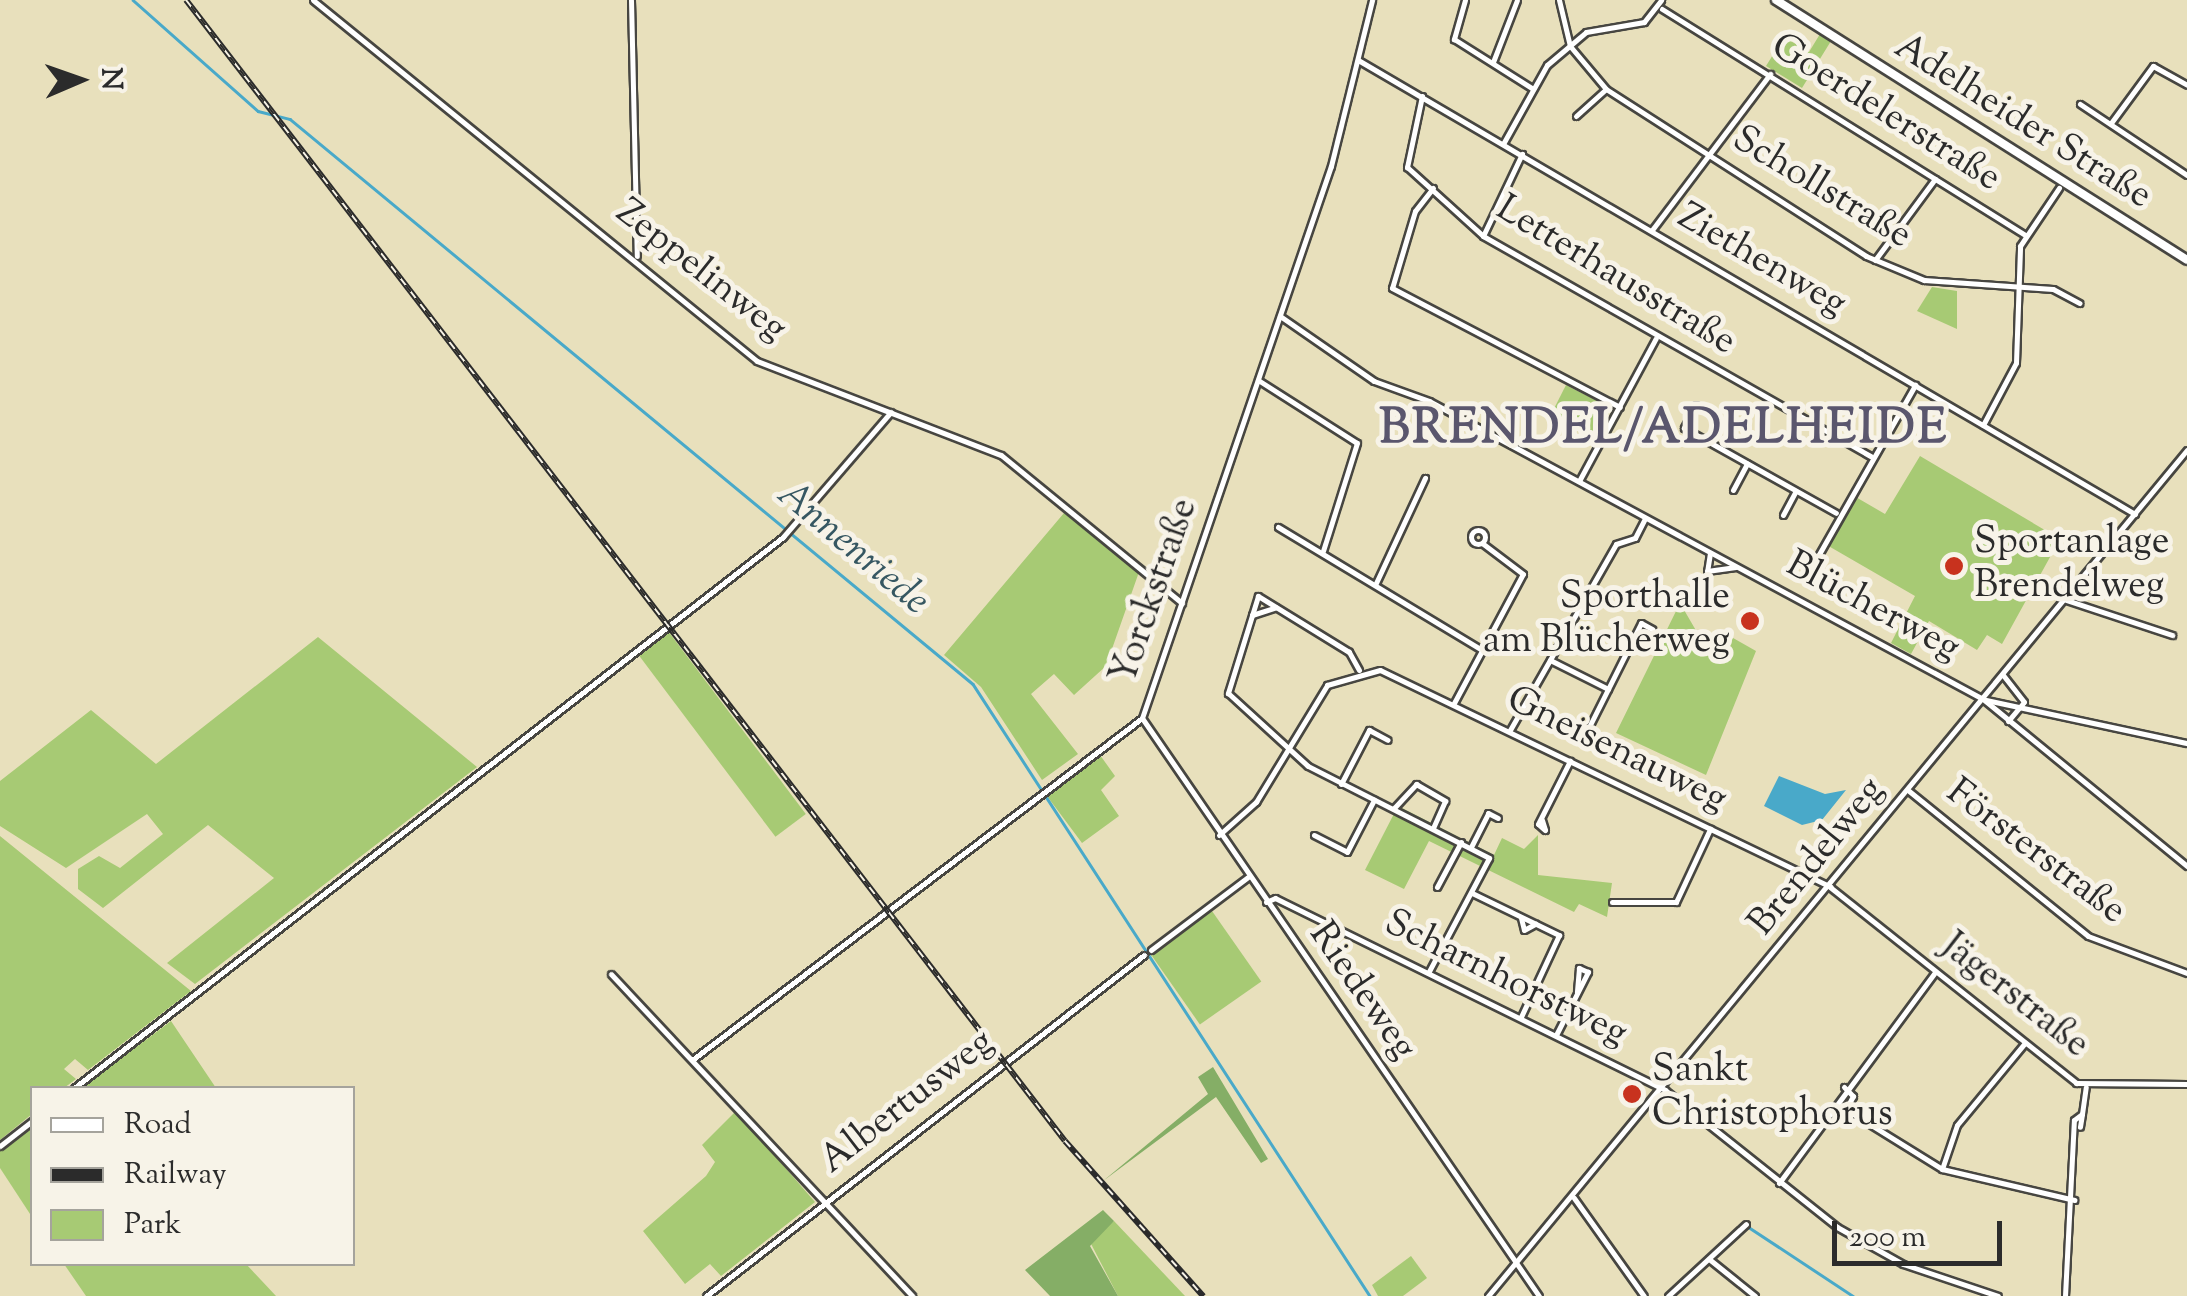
<!DOCTYPE html>
<html>
<head>
<meta charset="utf-8">
<style>
  body { margin:0 }
  #map { position:relative; width:2187px; height:1296px; overflow:hidden; background:#e8e0bc; font-family:"Sorts Mill Goudy",serif }
  div>[style] { position:absolute }
  [style*='--x'] { left:calc(var(--x)*1px); top:calc(var(--y)*1px); width:calc(var(--w)*1px); rotate:calc(var(--a)*1deg) }
  .green>* { inset:0; background:#a7ca74; transform-origin:0 0 }
  .forest>* { inset:0; background:#85ae66 }
  .water>* { inset:0; background:#49a9c9 }
  .stream>* { height:2.5px; margin:-1.25px; padding:0 1.25px; transform-origin:1.25px; border-radius:1.25px; background:#49a9c9 }
  .roads { filter:drop-shadow(2px 0 #474641) drop-shadow(-2px 0 #474641) drop-shadow(0 2px #474641) drop-shadow(0 -2px #474641) }
  .street>* { height:5px; margin:-2.5px; padding:0 2.5px; transform-origin:2.5px; border-radius:2.5px; background:#fff }
  .street>.ring { margin:-2.5px; padding:0; box-sizing:content-box; background:none; border:5px solid #fff; border-radius:50% }
  .secondary>* { height:8px; margin:-4px; padding:0 4px; transform-origin:4px; border-radius:4px; background:#fff }
  .rail>* { height:6px; margin-top:-3px; transform-origin:0; background:repeating-linear-gradient(90deg,#f7f3e8 0 8px,#2b2b2b 0 16px); box-sizing:border-box; border-block:2px solid #2b2b2b }
  .dots>* { width:28px; height:28px; translate:-50% -50%; box-sizing:border-box; border:5px solid #f7f3e8; border-radius:50% }
  span { translate:-50% -50%; white-space:nowrap; text-align:center; line-height:1.15; -webkit-text-stroke:10px #f7f3e8; paint-order:stroke }
  .street-label { font-size:38px; color:#2b2b2b }
  .poi-label { font-size:38px; color:#2b2b2b }
  .left { translate:0 -50%; text-align:left }
  .right { translate:-100% -50%; text-align:right }
  .water-label { font-size:40px; color:#365762; font-style:italic }
  .district-label { font-size:48px; color:#5a566d; font-weight:700; letter-spacing:2.5px }
  .legend { position:absolute; left:30px; top:1086px; width:325px; height:180px; box-sizing:border-box; background:#f7f3e8; border:2px solid #a5a39c; margin:0; padding:12px 18px; list-style:none; font-size:30px; color:#2b2b2b }
  .legend li { display:flex; align-items:center; gap:20px; height:50px }
  .legend b { width:50px; border:2px solid #a5a39c }
  .north { position:absolute; left:30px; top:30px; width:100px; height:100px; -webkit-text-stroke:8px #f7f3e8; paint-order:stroke; rotate:88deg; font-size:28px; font-weight:700; line-height:40px; text-align:center; color:#2b2b2b }
  .north::after { content:''; display:block; margin:auto; width:35px; height:45px; background:#2b2b2b; clip-path:polygon(50% 0,100% 100%,50% 72%,0 100%) }
  .scale { position:absolute; left:1832px; top:1221px; width:170px; height:45px; box-sizing:border-box; border:5px solid #2b2b2b; border-top:0; padding-left:12px; font-size:30px; line-height:35px; white-space:nowrap; color:#2b2b2b; -webkit-text-stroke:8px #f7f3e8; paint-order:stroke }
</style>
</head>
<body>
<div id="map">
  <div class="green">
    <div style="clip-path:polygon(1820px 34px,1831px 41px,1802px 88px,1766px 66px,1784px 37px,1809px 52px)"></div>
    <div style="clip-path:polygon(1932px 287px,1957px 291px,1957px 329px,1917px 311px)"></div>
    <div style="left:1566px;top:385px;width:51px;height:33px;rotate:27deg"></div>
    <div style="clip-path:polygon(1920px 456px,2060px 539px,2002px 644px,1987px 635px,1977px 650px,1929px 621px,1911px 654px,1891px 643px,1915px 596px,1825px 544px,1854px 496px,1885px 514px)"></div>
    <div style="clip-path:polygon(1064px 513px,1139px 572px,1106px 666px,1074px 695px,1054px 674px,1031px 694px,1078px 754px,1042px 780px,981px 687px,944px 655px)"></div>
    <div style="clip-path:polygon(1680px 603px,1705px 646px,1726px 634px,1756px 651px,1706px 775px,1616px 733px)"></div>
    <div style="left:668px;top:631px;width:229px;height:38px;rotate:53deg"></div>
    <div style="clip-path:polygon(318px 637px,477px 767px,195px 984px,167px 963px,274px 878px,208px 825px,103px 908px,78px 889px,78px 869px,99px 856px,120px 868px,163px 834px,147px 814px,66px 868px,0 826px,0 781px,91px 710px,156px 764px)"></div>
    <div style="clip-path:polygon(1095px 748px,1115px 776px,1101px 790px,1119px 816px,1082px 843px,1044px 792px)"></div>
    <div style="clip-path:polygon(1398px 806px,1494px 855px,1502px 838px,1524px 849px,1538px 835px,1538px 875px,1612px 883px,1607px 917px,1579px 904px,1574px 912px,1429px 841px,1404px 889px,1365px 870px)"></div>
    <div style="clip-path:polygon(0 836px,191px 991px,88px 1070px,75px 1059px,64px 1069px,76px 1079px,64px 1088px,32px 1088px,32px 1114px,0 1140px)"></div>
    <div style="left:1212px;top:911px;width:86px;height:75px;rotate:55deg"></div>
    <div style="clip-path:polygon(171px 1021px,216px 1088px,79px 1088px,147px 1039px)"></div>
    <div style="clip-path:polygon(736px 1111px,815px 1202px,721px 1276px,710px 1264px,685px 1284px,643px 1231px,706px 1176px,715px 1162px,702px 1145px)"></div>
    <div style="clip-path:polygon(32px 1124px,32px 1217px,0 1168px,0 1149px)"></div>
    <div style="clip-path:polygon(1114px 1221px,1185px 1296px,1118px 1296px,1089px 1240px)"></div>
    <div style="clip-path:polygon(1411px 1256px,1427px 1278px,1403px 1296px,1378px 1296px,1372px 1285px)"></div>
    <div style="clip-path:polygon(64px 1264px,246px 1264px,276px 1296px,86px 1296px)"></div>
  </div>
  <div class="forest">
    <div style="clip-path:polygon(1213px 1067px,1268px 1159px,1261px 1163px,1216px 1097px,1103px 1181px,1208px 1094px,1198px 1077px)"></div>
    <div style="clip-path:polygon(1103px 1210px,1114px 1221px,1090px 1246px,1118px 1296px,1050px 1296px,1025px 1270px)"></div>
  </div>
  <div class="water">
    <div style="clip-path:polygon(1779px 776px,1825px 794px,1846px 790px,1822px 820px,1802px 825px,1764px 806px)"></div>
  </div>
  <div class="stream">
    <div style="--x:133;--y:0;--w:167;--a:41.6"></div>
    <div style="--x:258;--y:111;--w:33;--a:14"></div>
    <div style="--x:290;--y:119;--w:886;--a:39.6"></div>
    <div style="--x:973;--y:684;--w:729;--a:57.03"></div>
    <div style="--x:1747;--y:1226;--w:127;--a:33.4"></div>
  </div>
  <div class="roads">
    <div class="street">
      <div style="--x:313;--y:0;--w:572;--a:39.11"></div>
      <div style="--x:757;--y:361;--w:261;--a:21.1"></div>
      <div style="--x:1001;--y:455;--w:234;--a:39.3"></div>
      <div style="--x:631;--y:0;--w:256;--a:88.7"></div>
      <div style="--x:1465;--y:0;--w:41;--a:105.8"></div>
      <div style="--x:1454;--y:39;--w:93;--a:32.3"></div>
      <div style="--x:1559;--y:0;--w:47;--a:76.6"></div>
      <div style="--x:1570;--y:46;--w:56;--a:50.1"></div>
      <div style="--x:1606;--y:89;--w:309;--a:32.7"></div>
      <div style="--x:1866;--y:256;--w:63;--a:22.5"></div>
      <div style="--x:1924;--y:280;--w:129;--a:4"></div>
      <div style="--x:2053;--y:289;--w:30;--a:28"></div>
      <div style="--x:1662;--y:9;--w:428;--a:31.9"></div>
      <div style="--x:1358;--y:60;--w:900;--a:30.3"></div>
      <div style="--x:1493;--y:62;--w:66;--a:-68.8"></div>
      <div style="--x:1422;--y:96;--w:73;--a:101.9"></div>
      <div style="--x:1407;--y:167;--w:103;--a:42.2"></div>
      <div style="--x:1483;--y:236;--w:446;--a:29.6"></div>
      <div style="--x:2080;--y:104;--w:128;--a:33.6"></div>
      <div style="--x:1576;--y:116;--w:40;--a:-42"></div>
      <div style="--x:2111;--y:123;--w:71;--a:-53.6"></div>
      <div style="--x:2153;--y:66;--w:39;--a:29"></div>
      <div style="--x:1503;--y:144;--w:90;--a:-60.9"></div>
      <div style="--x:1547;--y:65;--w:51;--a:-40.2"></div>
      <div style="--x:1586;--y:32;--w:59;--a:-9.8"></div>
      <div style="--x:1644;--y:22;--w:28;--a:-52"></div>
      <div style="--x:1433;--y:188;--w:29;--a:128"></div>
      <div style="--x:1415;--y:211;--w:80;--a:106.6"></div>
      <div style="--x:1392;--y:288;--w:257;--a:27.6"></div>
      <div style="--x:1652;--y:230;--w:196;--a:-52.9"></div>
      <div style="--x:1483;--y:236;--w:91;--a:-64.6"></div>
      <div style="--x:1875;--y:260;--w:101;--a:-53.5"></div>
      <div style="--x:1280;--y:316;--w:114;--a:34.7"></div>
      <div style="--x:1374;--y:381;--w:59;--a:20"></div>
      <div style="--x:1429;--y:401;--w:629;--a:28.28"></div>
      <div style="--x:1983;--y:699;--w:264;--a:39.3"></div>
      <div style="--x:1258;--y:380;--w:117;--a:32.5"></div>
      <div style="--x:1357;--y:443;--w:113;--a:107.5"></div>
      <div style="--x:1696;--y:405;--w:26;--a:118"></div>
      <div style="--x:1684;--y:428;--w:174;--a:29.2"></div>
      <div style="--x:1983;--y:425;--w:70;--a:-62"></div>
      <div style="--x:2016;--y:363;--w:117;--a:-88"></div>
      <div style="--x:2020;--y:246;--w:70;--a:-56.1"></div>
      <div style="--x:1579;--y:481;--w:162;--a:-61.7"></div>
      <div style="--x:1733;--y:490;--w:30;--a:-62"></div>
      <div style="--x:1783;--y:515;--w:27;--a:-62"></div>
      <div style="--x:1278;--y:527;--w:238;--a:31.1"></div>
      <div class="ring" style="left:1471px;top:530px;width:9px;height:9px"></div>
      <div style="--x:1710;--y:553;--w:18;--a:99"></div>
      <div style="--x:1707;--y:571;--w:29;--a:-8"></div>
      <div style="--x:1818;--y:556;--w:197;--a:-60.4"></div>
      <div style="--x:1376;--y:583;--w:116;--a:-65"></div>
      <div style="--x:2066;--y:600;--w:112;--a:18.3"></div>
      <div style="--x:1252;--y:615;--w:25;--a:-18"></div>
      <div style="--x:1550;--y:660;--w:65;--a:26.6"></div>
      <div style="--x:1359;--y:670;--w:21;--a:-119"></div>
      <div style="--x:1349;--y:652;--w:107;--a:-148.4"></div>
      <div style="--x:1258;--y:596;--w:102;--a:107.2"></div>
      <div style="--x:1228;--y:693;--w:108;--a:42.4"></div>
      <div style="--x:1308;--y:766;--w:203;--a:26.9"></div>
      <div style="--x:1489;--y:858;--w:130;--a:117.9"></div>
      <div style="--x:2003;--y:675;--w:34;--a:52"></div>
      <div style="--x:2024;--y:702;--w:25;--a:130"></div>
      <div style="--x:1986;--y:700;--w:206;--a:12.1"></div>
      <div style="--x:1454;--y:703;--w:146;--a:-61.9"></div>
      <div style="--x:1523;--y:574;--w:51;--a:-142.9"></div>
      <div style="--x:1142;--y:718;--w:583;--a:-71.1"></div>
      <div style="--x:1331;--y:166;--w:171;--a:-76.1"></div>
      <div style="--x:1142;--y:718;--w:701;--a:55.52"></div>
      <div style="--x:1590;--y:725;--w:114;--a:-63.4"></div>
      <div style="--x:1641;--y:623;--w:13;--a:29"></div>
      <div style="--x:1510;--y:730;--w:214;--a:-60.3"></div>
      <div style="--x:1616;--y:544;--w:20;--a:-18"></div>
      <div style="--x:1635;--y:538;--w:22;--a:-63"></div>
      <div style="--x:1341;--y:784;--w:61;--a:-62.6"></div>
      <div style="--x:1369;--y:730;--w:21;--a:28"></div>
      <div style="--x:1909;--y:791;--w:230;--a:39"></div>
      <div style="--x:2088;--y:936;--w:106;--a:20.5"></div>
      <div style="--x:1394;--y:808;--w:33;--a:-47"></div>
      <div style="--x:1416;--y:784;--w:34;--a:30"></div>
      <div style="--x:1445;--y:801;--w:30;--a:114"></div>
      <div style="--x:1542;--y:820;--w:10;--a:73"></div>
      <div style="--x:1545;--y:830;--w:9;--a:-139"></div>
      <div style="--x:1538;--y:824;--w:71;--a:-63.1"></div>
      <div style="--x:1219;--y:835;--w:50;--a:-41.7"></div>
      <div style="--x:1256;--y:802;--w:137;--a:-58.7"></div>
      <div style="--x:1327;--y:685;--w:55;--a:-15.8"></div>
      <div style="--x:1380;--y:670;--w:500;--a:25.7"></div>
      <div style="--x:1830;--y:887;--w:315;--a:38.5"></div>
      <div style="--x:2076;--y:1083;--w:111;--a:0.5"></div>
      <div style="--x:1314;--y:835;--w:37;--a:27"></div>
      <div style="--x:1347;--y:852;--w:59;--a:-62.6"></div>
      <div style="--x:1471;--y:847;--w:38;--a:-63"></div>
      <div style="--x:1488;--y:813;--w:11;--a:27"></div>
      <div style="--x:1437;--y:887;--w:51;--a:-61.9"></div>
      <div style="--x:1472;--y:893;--w:97;--a:25.8"></div>
      <div style="--x:1559;--y:935;--w:90;--a:114.9"></div>
      <div style="--x:1266;--y:902;--w:10;--a:-24"></div>
      <div style="--x:1275;--y:898;--w:435;--a:26.2"></div>
      <div style="--x:1665;--y:1090;--w:220;--a:38.5"></div>
      <div style="--x:1837;--y:1227;--w:76;--a:29.3"></div>
      <div style="--x:1903;--y:1264;--w:100;--a:18.6"></div>
      <div style="--x:1612;--y:902;--w:64;--a:0"></div>
      <div style="--x:1676;--y:902;--w:81;--a:-65"></div>
      <div style="--x:1521;--y:918;--w:12;--a:76"></div>
      <div style="--x:1524;--y:930;--w:13;--a:-29"></div>
      <div style="--x:1151;--y:950;--w:121;--a:-37"></div>
      <div style="--x:611;--y:974;--w:441;--a:46.9"></div>
      <div style="--x:1556;--y:1035;--w:71;--a:-63.1"></div>
      <div style="--x:1588;--y:972;--w:10;--a:-156"></div>
      <div style="--x:1579;--y:968;--w:24;--a:95"></div>
      <div style="--x:692;--y:1060;--w:565;--a:-37.23"></div>
      <div style="--x:1844;--y:1087;--w:13;--a:45"></div>
      <div style="--x:1853;--y:1096;--w:15;--a:118"></div>
      <div style="--x:74;--y:1088;--w:898;--a:-37.85"></div>
      <div style="--x:783;--y:537;--w:165;--a:-49.2"></div>
      <div style="--x:1842;--y:1107;--w:118;--a:31.8"></div>
      <div style="--x:1942;--y:1169;--w:136;--a:13.2"></div>
      <div style="--x:2082;--y:1114;--w:27;--a:-82"></div>
      <div style="--x:0;--y:1146;--w:41;--a:-38"></div>
      <div style="--x:1942;--y:1169;--w:46;--a:-71.2"></div>
      <div style="--x:1957;--y:1125;--w:105;--a:-50.4"></div>
      <div style="--x:1779;--y:1183;--w:262;--a:-53.5"></div>
      <div style="--x:1574;--y:1198;--w:120;--a:54.5"></div>
      <div style="--x:1709;--y:1259;--w:59;--a:38.8"></div>
      <div style="--x:706;--y:1296;--w:555;--a:-37.9"></div>
      <div style="--x:1488;--y:1296;--w:1097;--a:-50.44"></div>
      <div style="--x:1668;--y:1296;--w:106;--a:-42.7"></div>
      <div style="--x:2065;--y:1296;--w:176;--a:-87.1"></div>
      <div style="--x:2074;--y:1120;--w:10;--a:-37"></div>
      <div style="--x:2082;--y:1114;--w:13;--a:99"></div>
    </div>
    <div class="secondary">
      <div style="--x:1776;--y:0;--w:486;--a:32.3"></div>
    </div>
  </div>
  <div class="rail">
    <div style="--x:186;--y:0;--w:1440;--a:52.39"></div>
    <div style="--x:1065;--y:1141;--w:208;--a:48.3"></div>
  </div>
  <div class="dots">
    <div style="left:1954px;top:566px;background:#c8321e"></div>
    <div style="left:1750px;top:621px;background:#c8321e"></div>
    <div style="left:1632px;top:1094px;background:#c8321e"></div>
  </div>
  <div class="street-label">
    <span style="left:1885px;top:114px;rotate:32deg">Goerdelerstraße</span>
    <span style="left:2022px;top:123px;rotate:32deg">Adelheider Straße</span>
    <span style="left:1821px;top:189px;rotate:31deg">Schollstraße</span>
    <span style="left:1761px;top:262px;rotate:30deg">Ziethenweg</span>
    <span style="left:700px;top:272px;rotate:38deg">Zeppelinweg</span>
    <span style="left:1615px;top:277px;rotate:31deg">Letterhausstraße</span>
    <span style="left:1156px;top:592px;rotate:-71deg">Yorckstraße</span>
    <span style="left:1872px;top:608px;rotate:28deg">Blücherweg</span>
    <span style="left:1616px;top:751px;rotate:26deg">Gneisenauweg</span>
    <span style="left:2035px;top:853px;rotate:37deg">Försterstraße</span>
    <span style="left:1818px;top:858px;rotate:-51deg">Brendelweg</span>
    <span style="left:1505px;top:980px;rotate:26deg">Scharnhorstweg</span>
    <span style="left:1361px;top:992px;rotate:55deg">Riedeweg</span>
    <span style="left:2014px;top:997px;rotate:38deg">Jägerstraße</span>
    <span style="left:908px;top:1103px;rotate:-38deg">Albertusweg</span>
  </div>
  <div class="poi-label">
    <span class="left" style="left:1974px;top:566px">Sportanlage<br>Brendelweg</span>
    <span class="right" style="left:1730px;top:621px">Sporthalle<br>am Blücherweg</span>
    <span class="left" style="left:1652px;top:1094px">Sankt<br>Christophorus</span>
  </div>
  <div class="water-label">
    <span style="left:852px;top:549px;rotate:40deg">Annenriede</span>
  </div>
  <div class="district-label">
    <span style="left:1664px;top:431px">BRENDEL/ADELHEIDE</span>
  </div>
  <ul class="legend">
  <li><b style="height:12px;background:#fff"></b>Road</li>
  <li><b style="height:12px;background:#2b2b2b"></b>Railway</li>
  <li><b style="height:28px;background:#a7ca74"></b>Park</li>
  </ul>
  <div class="north">N</div>
  <div class="scale">200 m</div>
</div>
</body>
</html>
